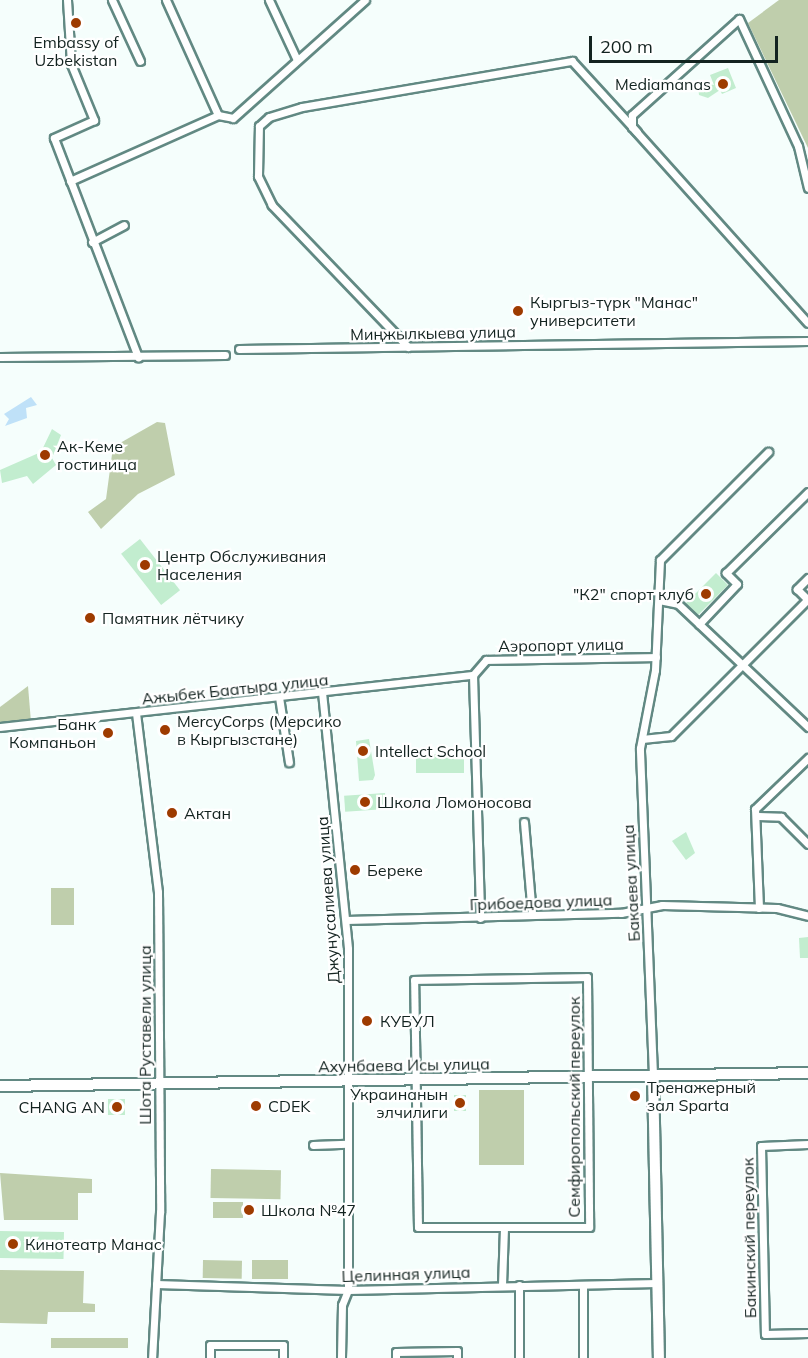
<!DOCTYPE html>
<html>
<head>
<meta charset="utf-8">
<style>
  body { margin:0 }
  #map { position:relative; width:808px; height:1358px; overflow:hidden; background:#f5fefc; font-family:Mulish,sans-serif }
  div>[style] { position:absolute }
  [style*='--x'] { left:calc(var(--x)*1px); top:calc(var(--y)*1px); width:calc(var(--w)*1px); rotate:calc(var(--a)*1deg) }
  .green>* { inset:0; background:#bfceac; transform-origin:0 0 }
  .water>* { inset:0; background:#bfe1f8 }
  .building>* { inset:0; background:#c2edcf; transform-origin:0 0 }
  .roads { filter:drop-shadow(2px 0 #628983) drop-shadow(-2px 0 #628983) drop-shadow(0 2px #628983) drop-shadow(0 -2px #628983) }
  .street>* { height:7px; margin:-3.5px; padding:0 3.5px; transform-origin:3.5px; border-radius:3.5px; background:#fff }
  .secondary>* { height:10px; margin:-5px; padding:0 5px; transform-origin:5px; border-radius:5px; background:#fff }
  .primary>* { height:10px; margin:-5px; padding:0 5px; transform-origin:5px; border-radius:5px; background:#fff }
  .dots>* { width:16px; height:16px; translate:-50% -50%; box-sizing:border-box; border:3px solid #fff; border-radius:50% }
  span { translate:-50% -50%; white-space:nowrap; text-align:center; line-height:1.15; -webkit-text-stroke:4.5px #fff; paint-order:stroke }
  .poi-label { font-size:16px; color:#132320 }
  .right { translate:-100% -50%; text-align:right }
  .left { translate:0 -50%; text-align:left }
  .street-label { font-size:16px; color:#132320 }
  .scale { position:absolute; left:589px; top:36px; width:189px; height:27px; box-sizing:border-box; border:3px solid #132320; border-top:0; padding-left:8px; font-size:18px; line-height:21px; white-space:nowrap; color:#132320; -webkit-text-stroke:4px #fff; paint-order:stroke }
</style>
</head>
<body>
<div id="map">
  <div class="green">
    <div style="clip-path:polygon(779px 0,808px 0,808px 148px,748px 23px)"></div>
    <div style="clip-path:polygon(157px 422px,165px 423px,175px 475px,138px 494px,101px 529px,88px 512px,106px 499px,113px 447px)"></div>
    <div style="clip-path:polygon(28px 686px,31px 722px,0 724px,0 707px)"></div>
    <div style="left:74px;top:888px;width:37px;height:23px;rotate:90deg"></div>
    <div style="left:524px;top:1090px;width:75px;height:45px;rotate:90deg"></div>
    <div style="left:211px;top:1169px;width:70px;height:29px;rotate:1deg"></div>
    <div style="clip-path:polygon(0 1173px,92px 1179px,92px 1193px,78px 1193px,78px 1220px,4px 1220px)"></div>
    <div style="left:213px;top:1202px;width:30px;height:16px"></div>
    <div style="left:203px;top:1260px;width:39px;height:18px;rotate:1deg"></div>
    <div style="left:252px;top:1260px;width:36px;height:19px"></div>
    <div style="clip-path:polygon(0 1270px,84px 1271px,83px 1303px,95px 1304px,95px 1312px,48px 1312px,47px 1324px,0 1323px)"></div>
    <div style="left:51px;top:1338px;width:77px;height:10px"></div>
  </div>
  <div class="water">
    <div style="clip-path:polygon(31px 397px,37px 405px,26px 408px,27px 418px,5px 426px,9px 419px,4px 414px)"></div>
  </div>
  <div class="building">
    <div style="clip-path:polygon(728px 68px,736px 88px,722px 94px,720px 90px,708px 98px,699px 95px,698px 87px,703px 83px,714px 85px,710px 75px)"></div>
    <div style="clip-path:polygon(52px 429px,61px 435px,52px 458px,56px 465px,33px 484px,27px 476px,2px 483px,0 470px,41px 452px)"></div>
    <div style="left:140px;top:539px;width:65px;height:24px;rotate:52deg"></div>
    <div style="left:716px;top:573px;width:17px;height:43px;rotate:45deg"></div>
    <div style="clip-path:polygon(369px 739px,375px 775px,373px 780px,359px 781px,356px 741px)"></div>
    <div style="left:464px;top:754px;width:19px;height:48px;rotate:90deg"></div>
    <div style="left:385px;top:793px;width:16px;height:41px;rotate:86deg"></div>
    <div style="clip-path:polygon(686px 832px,695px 853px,686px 860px,672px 841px)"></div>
    <div style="clip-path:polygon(808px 937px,808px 958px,800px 958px,799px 938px)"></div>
    <div style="left:454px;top:1095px;width:12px;height:16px"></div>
    <div style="left:108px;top:1099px;width:17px;height:16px"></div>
    <div style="left:0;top:1231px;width:64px;height:27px;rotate:1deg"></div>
  </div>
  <div class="roads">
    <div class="street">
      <div style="--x:67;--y:0;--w:64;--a:86.4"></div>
      <div style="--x:71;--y:64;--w:61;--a:67.7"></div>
      <div style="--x:94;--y:120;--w:44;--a:155.8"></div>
      <div style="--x:54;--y:138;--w:235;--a:69"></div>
      <div style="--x:112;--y:0;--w:67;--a:65.3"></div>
      <div style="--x:166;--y:0;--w:126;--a:65.7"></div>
      <div style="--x:269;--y:0;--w:66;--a:65"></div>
      <div style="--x:70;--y:181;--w:162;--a:-24"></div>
      <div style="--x:218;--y:115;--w:15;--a:11"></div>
      <div style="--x:233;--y:118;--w:177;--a:-41.8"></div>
      <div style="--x:808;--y:188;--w:43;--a:-103.4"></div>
      <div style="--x:798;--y:146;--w:140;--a:-114.9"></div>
      <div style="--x:739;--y:19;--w:144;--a:138.1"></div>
      <div style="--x:632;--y:115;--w:12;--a:90"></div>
      <div style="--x:632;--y:127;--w:263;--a:48.1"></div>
      <div style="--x:92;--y:242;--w:36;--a:-28"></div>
      <div style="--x:408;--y:347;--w:197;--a:-133.8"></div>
      <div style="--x:272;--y:205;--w:32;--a:-116"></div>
      <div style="--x:258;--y:176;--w:50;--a:-88.9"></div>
      <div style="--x:259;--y:126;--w:13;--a:-42"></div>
      <div style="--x:269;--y:117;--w:34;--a:-17"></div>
      <div style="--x:302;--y:107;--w:274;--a:-9.7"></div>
      <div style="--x:572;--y:61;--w:96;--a:47.5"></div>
      <div style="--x:239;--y:349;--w:569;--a:-0.81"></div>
      <div style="--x:0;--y:357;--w:225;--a:-0.5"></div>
      <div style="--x:808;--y:578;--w:16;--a:135"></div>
      <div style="--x:797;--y:589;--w:16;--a:45"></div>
      <div style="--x:659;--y:600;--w:19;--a:12"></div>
      <div style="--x:678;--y:604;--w:179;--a:43.4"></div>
      <div style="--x:699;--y:624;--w:55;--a:-46.5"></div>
      <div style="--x:737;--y:584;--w:16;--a:-135"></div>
      <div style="--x:726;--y:573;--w:115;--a:-44.6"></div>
      <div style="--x:473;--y:675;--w:243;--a:88.3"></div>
      <div style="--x:473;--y:675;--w:20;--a:-49"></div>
      <div style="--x:486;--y:660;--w:170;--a:-1"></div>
      <div style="--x:322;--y:692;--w:258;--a:84.2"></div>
      <div style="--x:348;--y:949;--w:341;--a:90"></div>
      <div style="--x:348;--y:1290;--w:16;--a:112"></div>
      <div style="--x:342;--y:1305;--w:53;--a:91.1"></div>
      <div style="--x:279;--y:697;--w:66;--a:81.3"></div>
      <div style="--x:136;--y:713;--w:180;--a:83"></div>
      <div style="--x:158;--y:892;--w:320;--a:89.6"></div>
      <div style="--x:160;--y:1212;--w:146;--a:93.1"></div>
      <div style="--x:0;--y:727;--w:476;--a:-6.3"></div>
      <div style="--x:642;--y:739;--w:29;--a:-6"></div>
      <div style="--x:671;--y:736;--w:192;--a:-45"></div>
      <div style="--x:758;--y:816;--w:23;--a:2"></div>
      <div style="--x:781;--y:817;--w:38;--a:45"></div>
      <div style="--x:524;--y:822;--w:93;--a:85.1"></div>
      <div style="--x:759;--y:908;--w:99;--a:-92.3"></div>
      <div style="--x:755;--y:809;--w:74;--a:-43.9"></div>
      <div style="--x:346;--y:920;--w:275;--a:-1.5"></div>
      <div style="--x:621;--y:913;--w:42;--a:-11"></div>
      <div style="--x:662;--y:905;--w:115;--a:1.5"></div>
      <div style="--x:777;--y:908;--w:32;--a:14"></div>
      <div style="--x:587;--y:977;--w:250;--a:89.5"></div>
      <div style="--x:589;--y:1227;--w:171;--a:180"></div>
      <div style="--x:418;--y:1227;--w:247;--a:-90.9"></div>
      <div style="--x:414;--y:980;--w:173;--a:-1"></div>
      <div style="--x:653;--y:1075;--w:327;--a:-92.3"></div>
      <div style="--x:640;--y:748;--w:79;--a:-79.1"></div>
      <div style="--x:655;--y:670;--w:110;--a:-87.4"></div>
      <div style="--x:660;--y:560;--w:153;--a:-45"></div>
      <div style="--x:808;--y:1144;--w:47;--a:177.6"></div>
      <div style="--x:761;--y:1146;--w:188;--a:88.8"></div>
      <div style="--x:765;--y:1334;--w:43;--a:-1.3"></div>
      <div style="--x:313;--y:1145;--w:34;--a:-2"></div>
      <div style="--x:156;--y:1284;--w:192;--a:1.8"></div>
      <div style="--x:348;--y:1290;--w:309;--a:-1.3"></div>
      <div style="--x:502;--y:1285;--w:57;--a:-88"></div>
      <div style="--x:210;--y:1358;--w:13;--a:-90"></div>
      <div style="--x:210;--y:1345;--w:73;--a:0"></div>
      <div style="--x:283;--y:1345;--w:13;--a:90"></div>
      <div style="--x:396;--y:1358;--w:6;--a:-90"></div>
      <div style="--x:396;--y:1352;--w:61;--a:-0.9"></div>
      <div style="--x:457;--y:1351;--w:7;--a:90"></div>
      <div style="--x:519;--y:1358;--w:73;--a:-90"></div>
      <div style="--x:583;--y:1358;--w:73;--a:-90"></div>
    </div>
    <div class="secondary">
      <div style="--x:653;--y:1075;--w:283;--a:88.8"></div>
    </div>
    <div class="primary">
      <div style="--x:0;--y:1086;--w:808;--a:-0.92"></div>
    </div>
  </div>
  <div class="dots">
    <div style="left:76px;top:23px;background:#9e3b00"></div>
    <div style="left:723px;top:84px;background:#9e3b00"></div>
    <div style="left:518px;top:311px;background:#9e3b00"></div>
    <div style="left:45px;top:455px;background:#9e3b00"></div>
    <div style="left:145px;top:565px;background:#9e3b00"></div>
    <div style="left:706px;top:594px;background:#9e3b00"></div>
    <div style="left:90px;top:618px;background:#9e3b00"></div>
    <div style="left:165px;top:730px;background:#9e3b00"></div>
    <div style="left:108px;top:733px;background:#9e3b00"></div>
    <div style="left:363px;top:751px;background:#9e3b00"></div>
    <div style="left:365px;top:802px;background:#9e3b00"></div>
    <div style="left:172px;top:813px;background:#9e3b00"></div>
    <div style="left:355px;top:870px;background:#9e3b00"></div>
    <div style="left:367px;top:1021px;background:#9e3b00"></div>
    <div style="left:635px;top:1096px;background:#9e3b00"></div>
    <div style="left:460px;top:1103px;background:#9e3b00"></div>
    <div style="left:256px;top:1106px;background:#9e3b00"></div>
    <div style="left:117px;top:1107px;background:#9e3b00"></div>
    <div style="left:249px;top:1210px;background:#9e3b00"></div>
    <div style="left:13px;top:1244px;background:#9e3b00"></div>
  </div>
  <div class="poi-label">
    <span style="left:76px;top:51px">Embassy of<br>Uzbekistan</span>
    <span class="right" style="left:711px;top:84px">Mediamanas</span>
    <span class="left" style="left:530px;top:311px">Кыргыз-түрк "Манас"<br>университети</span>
    <span class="left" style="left:57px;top:455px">Ак-Кеме<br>гостиница</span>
    <span class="left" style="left:157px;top:565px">Центр Обслуживания<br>Населения</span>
    <span class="right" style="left:694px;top:594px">"К2" спорт клуб</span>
    <span class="left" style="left:102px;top:618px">Памятник лётчику</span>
    <span class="left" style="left:177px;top:730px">MercyCorps (Мерсико<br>в Кыргызстане)</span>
    <span class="right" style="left:96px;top:733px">Банк<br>Компаньон</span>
    <span class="left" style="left:375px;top:751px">Intellect School</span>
    <span class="left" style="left:377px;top:802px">Школа Ломоносова</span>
    <span class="left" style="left:184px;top:813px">Актан</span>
    <span class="left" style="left:367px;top:870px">Береке</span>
    <span class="left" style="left:380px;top:1021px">КУБУЛ</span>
    <span class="left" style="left:647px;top:1096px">Тренажерный<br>зал Sparta</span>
    <span class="right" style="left:448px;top:1103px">Украинанын<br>элчилиги</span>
    <span class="left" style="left:268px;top:1106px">CDEK</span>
    <span class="right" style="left:105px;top:1107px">CHANG AN</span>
    <span class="left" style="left:261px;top:1210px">Школа №47</span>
    <span class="left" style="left:25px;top:1244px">Кинотеатр Манас</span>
  </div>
  <div class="street-label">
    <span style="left:433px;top:333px;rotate:-1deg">Миңжылкыева улица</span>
    <span style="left:561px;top:645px;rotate:-1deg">Аэропорт улица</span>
    <span style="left:235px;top:689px;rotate:-6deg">Ажыбек Баатыра улица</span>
    <span style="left:631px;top:883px;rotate:-93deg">Бакаева улица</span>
    <span style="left:328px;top:900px;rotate:-94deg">Джунусалиева улица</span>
    <span style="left:541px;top:902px;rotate:-2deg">Грибоедова улица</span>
    <span style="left:145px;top:1035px;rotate:-90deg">Шота Руставели улица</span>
    <span style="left:404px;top:1065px;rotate:-1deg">Ахунбаева Исы улица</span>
    <span style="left:574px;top:1107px;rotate:-90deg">Семфиропольский переулок</span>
    <span style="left:749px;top:1238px;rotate:-91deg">Бакинский переулок</span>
    <span style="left:406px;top:1274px;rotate:-2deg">Целинная улица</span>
  </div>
  <div class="scale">200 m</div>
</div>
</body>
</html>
